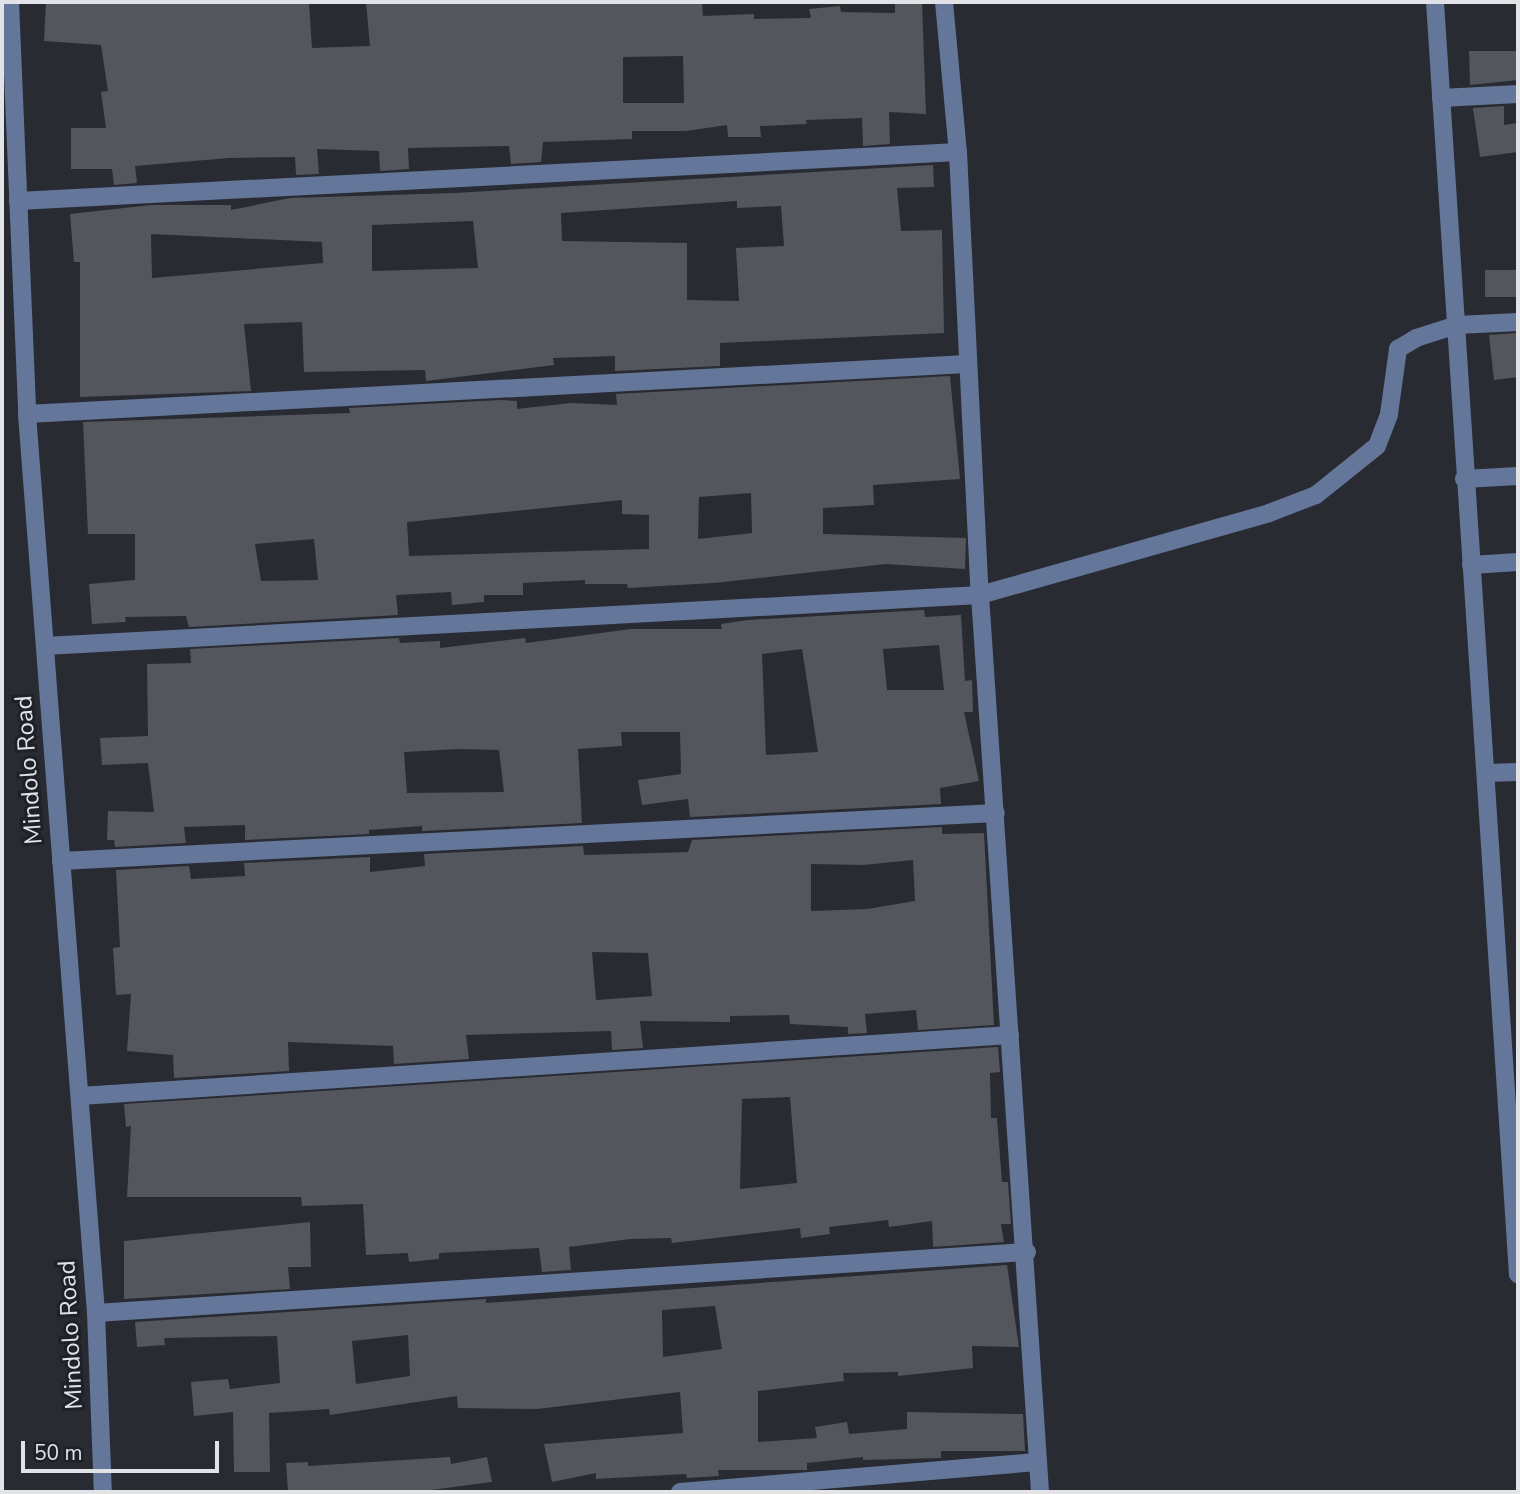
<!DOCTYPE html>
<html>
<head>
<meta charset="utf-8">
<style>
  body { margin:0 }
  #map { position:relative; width:1520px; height:1494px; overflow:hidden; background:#282b31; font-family:"Nunito Sans",sans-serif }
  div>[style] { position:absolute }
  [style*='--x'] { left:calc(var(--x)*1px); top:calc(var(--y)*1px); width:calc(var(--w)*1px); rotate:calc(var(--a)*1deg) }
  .building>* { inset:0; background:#53565d; transform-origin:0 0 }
  .minor>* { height:18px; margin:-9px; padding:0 9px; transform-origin:9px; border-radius:9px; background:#65769b }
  span { translate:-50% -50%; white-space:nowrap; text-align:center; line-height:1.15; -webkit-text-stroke:6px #1e2127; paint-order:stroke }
  .street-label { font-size:24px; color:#e1e3e7 }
  .frame { position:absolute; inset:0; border:4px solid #e1e3e7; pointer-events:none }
  .scale { position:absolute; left:21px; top:1441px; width:198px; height:32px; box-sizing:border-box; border:4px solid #e1e3e7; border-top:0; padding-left:9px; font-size:21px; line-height:24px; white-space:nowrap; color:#e1e3e7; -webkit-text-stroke:5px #1e2127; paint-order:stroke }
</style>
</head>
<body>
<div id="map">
  <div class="building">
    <div style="clip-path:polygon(evenodd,46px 2px,309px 2px,312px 48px,370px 46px,366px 2px,702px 2px,703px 16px,754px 14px,754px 19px,811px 18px,809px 9px,840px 6px,841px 12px,895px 13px,895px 4px,922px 3px,926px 114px,889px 112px,890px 144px,863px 146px,862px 118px,806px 120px,807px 124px,760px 126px,761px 137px,728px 137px,727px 125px,686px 131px,632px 131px,632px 139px,543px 142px,541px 162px,511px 164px,509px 146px,408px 148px,409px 169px,380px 171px,379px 151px,317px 149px,319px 174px,296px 175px,295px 157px,229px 158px,135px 166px,137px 183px,114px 185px,112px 169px,71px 169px,71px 128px,106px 128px,101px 92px,108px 91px,101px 45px,44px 41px,46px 2px,683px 56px,684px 103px,623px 103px,623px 57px,683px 56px)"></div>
    <div style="clip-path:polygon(1469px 51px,1518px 51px,1518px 80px,1470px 85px)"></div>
    <div style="clip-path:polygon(1504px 106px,1504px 125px,1518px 123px,1518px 152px,1480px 157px,1473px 108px)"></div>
    <div style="clip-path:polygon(evenodd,933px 165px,934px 187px,897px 188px,901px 231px,942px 230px,944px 333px,720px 343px,720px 366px,615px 371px,615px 356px,553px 358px,554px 365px,426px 381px,425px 370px,304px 372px,302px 322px,244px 324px,251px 391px,80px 397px,80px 262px,74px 262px,70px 214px,151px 205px,231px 205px,231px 210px,290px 198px,454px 193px,933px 165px,737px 201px,737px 208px,781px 206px,784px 246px,736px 248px,739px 301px,687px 300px,687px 243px,562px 241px,561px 213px,737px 201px,933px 165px,473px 221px,478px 268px,372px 271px,372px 225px,473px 221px,933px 165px,151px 234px,322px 242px,323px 263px,152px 278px,151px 234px)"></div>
    <div style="left:1485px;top:270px;width:31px;height:27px"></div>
    <div style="clip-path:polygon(1518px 333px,1518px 377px,1494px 380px,1489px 335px)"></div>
    <div style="clip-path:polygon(evenodd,950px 376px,960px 479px,873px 485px,874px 505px,823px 508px,823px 534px,966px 538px,965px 569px,886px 564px,714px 583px,628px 588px,627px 584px,585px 584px,585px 580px,523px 583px,523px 595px,484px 595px,484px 602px,452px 605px,451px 592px,396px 595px,398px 615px,189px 627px,186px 616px,125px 617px,126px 622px,92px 624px,89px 584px,135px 580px,135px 534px,88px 534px,83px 422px,350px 413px,349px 408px,501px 400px,517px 401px,517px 409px,571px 403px,617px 405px,616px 394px,950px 376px,751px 493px,752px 533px,698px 539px,699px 497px,751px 493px,950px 376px,622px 500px,622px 514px,649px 515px,649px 549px,409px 556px,407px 522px,622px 500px,950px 376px,314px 539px,318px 580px,261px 581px,255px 544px,314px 539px)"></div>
    <div style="clip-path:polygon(evenodd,924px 610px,925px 617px,961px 615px,965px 681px,972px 680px,973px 712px,964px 712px,979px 781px,940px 788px,941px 804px,690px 817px,688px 799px,642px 805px,638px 780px,681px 774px,680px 732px,621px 732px,622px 746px,578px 749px,582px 823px,422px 831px,422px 826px,369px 830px,369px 834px,245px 840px,245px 825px,184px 827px,186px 843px,115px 847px,114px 840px,107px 840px,108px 811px,154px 812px,148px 763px,102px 765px,100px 738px,148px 736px,147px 664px,191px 663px,190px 649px,399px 638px,400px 643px,440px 641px,440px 648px,525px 638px,526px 643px,631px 629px,722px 629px,721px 624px,748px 620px,924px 610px,939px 645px,944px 690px,887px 690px,883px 649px,939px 645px,924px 610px,802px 649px,818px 752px,766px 755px,762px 654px,802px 649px,924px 610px,459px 749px,499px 750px,504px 792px,407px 793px,404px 752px,459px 749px)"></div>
    <div style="clip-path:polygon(evenodd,942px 827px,942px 834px,984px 833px,994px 1025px,918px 1030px,916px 1010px,865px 1014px,867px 1033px,848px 1034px,848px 1027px,790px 1024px,789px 1015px,730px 1016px,730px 1022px,640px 1021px,643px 1048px,612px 1050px,611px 1031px,466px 1035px,469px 1059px,394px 1064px,393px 1046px,288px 1042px,289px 1071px,174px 1078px,173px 1055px,127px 1051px,131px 994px,116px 995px,113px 948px,120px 947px,116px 870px,189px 866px,191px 879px,245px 876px,244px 863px,370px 857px,370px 872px,425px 866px,424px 854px,583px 846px,584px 855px,688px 852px,692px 840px,942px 827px,913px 860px,915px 901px,867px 909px,811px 911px,811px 864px,863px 865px,913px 860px,942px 827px,592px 952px,648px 953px,652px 996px,596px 1000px,592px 952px)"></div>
    <div style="clip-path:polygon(evenodd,998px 1047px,1000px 1072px,990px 1073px,991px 1118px,997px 1118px,1002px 1182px,1008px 1182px,1011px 1224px,1001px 1224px,1004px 1242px,933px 1247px,932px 1221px,889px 1227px,888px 1220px,829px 1227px,830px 1234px,801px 1238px,800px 1228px,672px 1243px,671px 1238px,630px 1239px,569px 1247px,571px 1270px,542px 1272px,539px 1248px,439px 1253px,439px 1259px,409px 1262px,408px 1253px,366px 1255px,363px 1204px,302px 1206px,301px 1197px,127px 1197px,131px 1126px,126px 1127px,124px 1104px,998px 1047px,790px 1097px,797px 1183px,740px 1189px,742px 1099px,790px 1097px)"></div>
    <div style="clip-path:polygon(310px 1222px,311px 1267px,288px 1267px,290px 1289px,124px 1299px,124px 1241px)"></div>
    <div style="clip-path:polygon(evenodd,1007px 1265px,1019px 1347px,972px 1346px,973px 1368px,898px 1376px,898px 1372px,843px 1373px,844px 1381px,758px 1391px,758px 1442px,817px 1438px,815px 1427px,847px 1422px,849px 1434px,907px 1429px,907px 1412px,1023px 1414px,1025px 1451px,941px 1451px,941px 1458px,863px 1460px,863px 1457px,807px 1463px,807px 1470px,718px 1470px,719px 1476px,687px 1478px,686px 1474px,596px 1479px,596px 1473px,552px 1482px,544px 1444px,683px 1433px,680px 1392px,537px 1409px,458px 1408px,457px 1396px,330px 1415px,329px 1409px,269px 1413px,270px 1472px,234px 1472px,233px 1412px,194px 1416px,191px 1382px,228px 1379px,230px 1389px,280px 1383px,277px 1336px,164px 1338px,165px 1345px,137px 1347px,135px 1322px,486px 1299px,486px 1303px,1007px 1265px,715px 1306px,722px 1349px,663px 1357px,662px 1310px,715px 1306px,1007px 1265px,408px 1335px,410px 1376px,356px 1384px,352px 1341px,408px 1335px)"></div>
    <div style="clip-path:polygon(450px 1457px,451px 1464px,487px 1457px,492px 1482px,423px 1491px,288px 1492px,286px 1463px,308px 1462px,308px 1466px)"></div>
  </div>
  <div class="minor">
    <div style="--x:10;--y:2;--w:412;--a:87.6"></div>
    <div style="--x:27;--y:414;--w:902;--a:85.61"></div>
    <div style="--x:96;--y:1313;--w:179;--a:87.8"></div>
    <div style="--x:944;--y:2;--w:151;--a:84.7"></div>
    <div style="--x:958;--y:152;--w:444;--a:87.2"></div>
    <div style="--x:980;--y:595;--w:899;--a:86.17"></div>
    <div style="--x:1435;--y:2;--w:1275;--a:86.27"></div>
    <div style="--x:1441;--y:98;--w:77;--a:-3"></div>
    <div style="--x:18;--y:201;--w:941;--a:-2.98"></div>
    <div style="--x:27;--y:414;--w:941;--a:-3.04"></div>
    <div style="--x:1464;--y:479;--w:54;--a:-3.2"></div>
    <div style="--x:1471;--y:565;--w:47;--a:-3.7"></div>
    <div style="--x:45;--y:646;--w:936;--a:-3.12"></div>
    <div style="--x:980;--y:595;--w:300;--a:-15.8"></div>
    <div style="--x:1269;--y:513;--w:50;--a:-21"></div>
    <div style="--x:1316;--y:495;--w:78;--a:-38.8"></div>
    <div style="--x:1377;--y:446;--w:34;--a:-69"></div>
    <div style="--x:1389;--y:414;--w:66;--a:-82.1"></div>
    <div style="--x:1398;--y:349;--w:21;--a:-31"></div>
    <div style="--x:1416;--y:338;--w:43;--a:-17.6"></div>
    <div style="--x:1457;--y:325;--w:61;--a:-2.8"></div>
    <div style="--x:1486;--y:773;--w:32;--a:-2"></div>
    <div style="--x:61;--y:861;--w:936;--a:-2.94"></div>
    <div style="--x:80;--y:1096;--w:932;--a:-3.75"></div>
    <div style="--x:96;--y:1313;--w:933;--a:-3.75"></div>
    <div style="--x:680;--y:1492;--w:358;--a:-4.8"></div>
  </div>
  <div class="street-label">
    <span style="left:29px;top:770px;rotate:-94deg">Mindolo Road</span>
    <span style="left:71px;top:1335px;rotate:-93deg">Mindolo Road</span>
  </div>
  <div class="frame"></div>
  <div class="scale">50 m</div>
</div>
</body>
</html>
